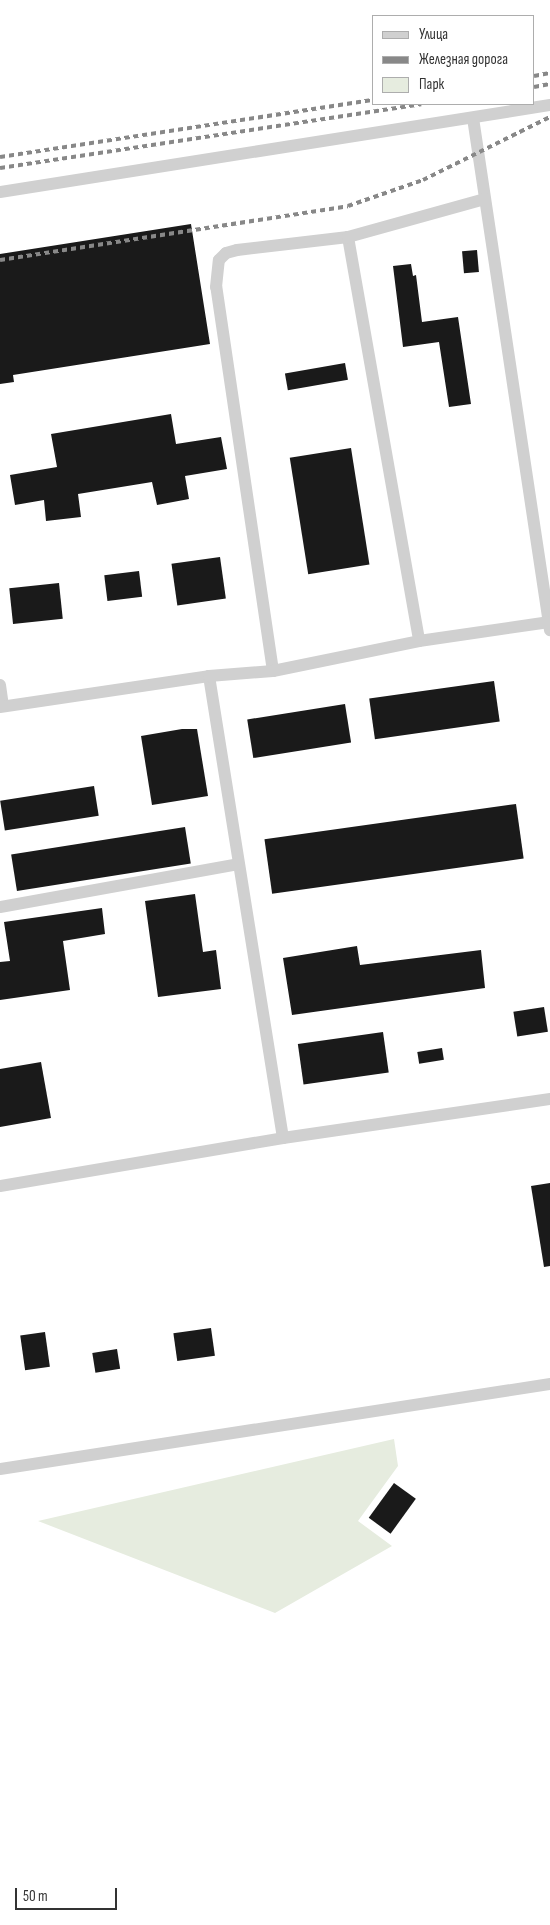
<!DOCTYPE html>
<html>
<head>
<meta charset="utf-8">
<style>
  body { margin:0 }
  #map { position:relative; width:550px; height:1925px; overflow:hidden; background:#fff; font-family:"Sofia Sans Condensed",sans-serif }
  div>[style] { position:absolute }
  [style*='--x'] { left:calc(var(--x)*1px); top:calc(var(--y)*1px); width:calc(var(--w)*1px); rotate:calc(var(--a)*1deg) }
  .green>* { inset:0; background:#e6ecdf }
  .building>* { inset:0; background:#1a1a1a; transform-origin:0 0 }
  .minor>* { height:12px; margin:-6px; padding:0 6px; transform-origin:6px; border-radius:6px; background:#d0d0d0 }
  .rail>* { height:4px; margin-top:-2px; transform-origin:0; background:repeating-linear-gradient(90deg,#888 0 5px,transparent 0 9px) }
  span { translate:-50% -50%; white-space:nowrap; text-align:center; line-height:1.15; -webkit-text-stroke:5px #fff; paint-order:stroke }
  .legend { position:absolute; left:372px; top:15px; width:162px; height:90px; box-sizing:border-box; background:#fff; border:1px solid #adadad; margin:0; padding:6px 9px; list-style:none; font-size:15px; color:#333 }
  .legend li { display:flex; align-items:center; gap:10px; height:25px }
  .legend b { width:25px; border:1px solid #adadad }
  .scale { position:absolute; left:15px; top:1888px; width:102px; height:22px; box-sizing:border-box; border:2px solid #333; border-top:0; padding-left:6px; font-size:15px; line-height:18px; white-space:nowrap; color:#333; -webkit-text-stroke:4px #fff; paint-order:stroke }
</style>
</head>
<body>
<div id="map">
  <div class="green">
    <div style="clip-path:polygon(394px 1439px,398px 1466px,358px 1521px,392px 1546px,275px 1613px,38px 1521px)"></div>
  </div>
  <div class="building">
    <div style="clip-path:polygon(191px 224px,210px 344px,13px 375px,14px 382px,0 384px,0 254px)"></div>
    <div style="left:477px;top:250px;width:22px;height:15px;rotate:85deg"></div>
    <div style="clip-path:polygon(411px 264px,413px 276px,416px 275px,422px 322px,458px 317px,471px 404px,449px 407px,439px 342px,403px 347px,393px 266px)"></div>
    <div style="left:345px;top:363px;width:17px;height:61px;rotate:80deg"></div>
    <div style="clip-path:polygon(171px 414px,176px 444px,221px 437px,227px 469px,185px 476px,189px 499px,157px 505px,152px 482px,78px 494px,81px 517px,46px 521px,44px 500px,15px 505px,10px 475px,57px 467px,51px 434px)"></div>
    <div style="left:351px;top:448px;width:118px;height:62px;rotate:81deg"></div>
    <div style="left:220px;top:557px;width:42px;height:49px;rotate:82deg"></div>
    <div style="left:139px;top:571px;width:26px;height:35px;rotate:83deg"></div>
    <div style="left:59px;top:583px;width:36px;height:50px;rotate:84deg"></div>
    <div style="left:494px;top:681px;width:41px;height:126px;rotate:82deg"></div>
    <div style="left:345px;top:704px;width:39px;height:99px;rotate:81deg"></div>
    <div style="clip-path:polygon(182px 729px,197px 729px,208px 796px,152px 805px,141px 736px)"></div>
    <div style="left:94px;top:786px;width:30px;height:95px;rotate:81deg"></div>
    <div style="left:516px;top:804px;width:55px;height:254px;rotate:82deg"></div>
    <div style="left:185px;top:827px;width:37px;height:176px;rotate:81deg"></div>
    <div style="clip-path:polygon(195px 894px,203px 952px,216px 950px,221px 989px,158px 997px,145px 901px)"></div>
    <div style="clip-path:polygon(102px 908px,105px 934px,63px 941px,70px 990px,0 1000px,0 962px,10px 961px,4px 922px)"></div>
    <div style="clip-path:polygon(357px 946px,360px 965px,481px 950px,485px 988px,292px 1015px,283px 958px)"></div>
    <div style="left:544px;top:1007px;width:25px;height:31px;rotate:81deg"></div>
    <div style="left:383px;top:1032px;width:41px;height:86px;rotate:82deg"></div>
    <div style="left:442px;top:1048px;width:12px;height:25px;rotate:81deg"></div>
    <div style="clip-path:polygon(41px 1062px,51px 1118px,0 1127px,0 1069px)"></div>
    <div style="clip-path:polygon(550px 1183px,550px 1266px,544px 1267px,531px 1186px)"></div>
    <div style="left:211px;top:1328px;width:28px;height:38px;rotate:82deg"></div>
    <div style="left:45px;top:1332px;width:35px;height:25px;rotate:82deg"></div>
    <div style="left:117px;top:1349px;width:20px;height:25px;rotate:81deg"></div>
    <div style="left:394px;top:1483px;width:27px;height:43px;rotate:36deg"></div>
  </div>
  <div class="minor">
    <div style="--x:473;--y:118;--w:518;--a:81.45"></div>
    <div style="--x:0;--y:192;--w:557;--a:-8.99"></div>
    <div style="--x:348;--y:237;--w:410;--a:80"></div>
    <div style="--x:273;--y:671;--w:388;--a:-98.4"></div>
    <div style="--x:216;--y:287;--w:27;--a:-84"></div>
    <div style="--x:219;--y:260;--w:10;--a:-45"></div>
    <div style="--x:226;--y:253;--w:11;--a:-15"></div>
    <div style="--x:237;--y:250;--w:112;--a:-6.7"></div>
    <div style="--x:348;--y:237;--w:142;--a:-15.5"></div>
    <div style="--x:209;--y:676;--w:468;--a:80.9"></div>
    <div style="--x:0;--y:685;--w:21;--a:82"></div>
    <div style="--x:0;--y:707;--w:211;--a:-8.4"></div>
    <div style="--x:209;--y:676;--w:64;--a:-4.5"></div>
    <div style="--x:273;--y:671;--w:149;--a:-11.6"></div>
    <div style="--x:419;--y:641;--w:132;--a:-8.3"></div>
    <div style="--x:0;--y:907;--w:242;--a:-10.2"></div>
    <div style="--x:0;--y:1186;--w:287;--a:-9.6"></div>
    <div style="--x:283;--y:1138;--w:270;--a:-8.3"></div>
    <div style="--x:0;--y:1469;--w:557;--a:-8.79"></div>
  </div>
  <div class="rail">
    <div style="--x:534;--y:76;--w:16;--a:-11"></div>
    <div style="--x:534;--y:87;--w:16;--a:-11"></div>
    <div style="--x:0;--y:157;--w:378;--a:-8.7"></div>
    <div style="--x:0;--y:168;--w:426;--a:-8.6"></div>
    <div style="--x:0;--y:260;--w:352;--a:-8.8"></div>
    <div style="--x:348;--y:206;--w:79;--a:-19.1"></div>
    <div style="--x:423;--y:180;--w:142;--a:-26.4"></div>
  </div>
  <ul class="legend">
  <li><b style="height:6px;background:#d0d0d0"></b>Улица</li>
  <li><b style="height:6px;background:#888"></b>Железная дорога</li>
  <li><b style="height:14px;background:#e6ecdf"></b>Парк</li>
  </ul>
  <div class="scale">50 m</div>
</div>
</body>
</html>
